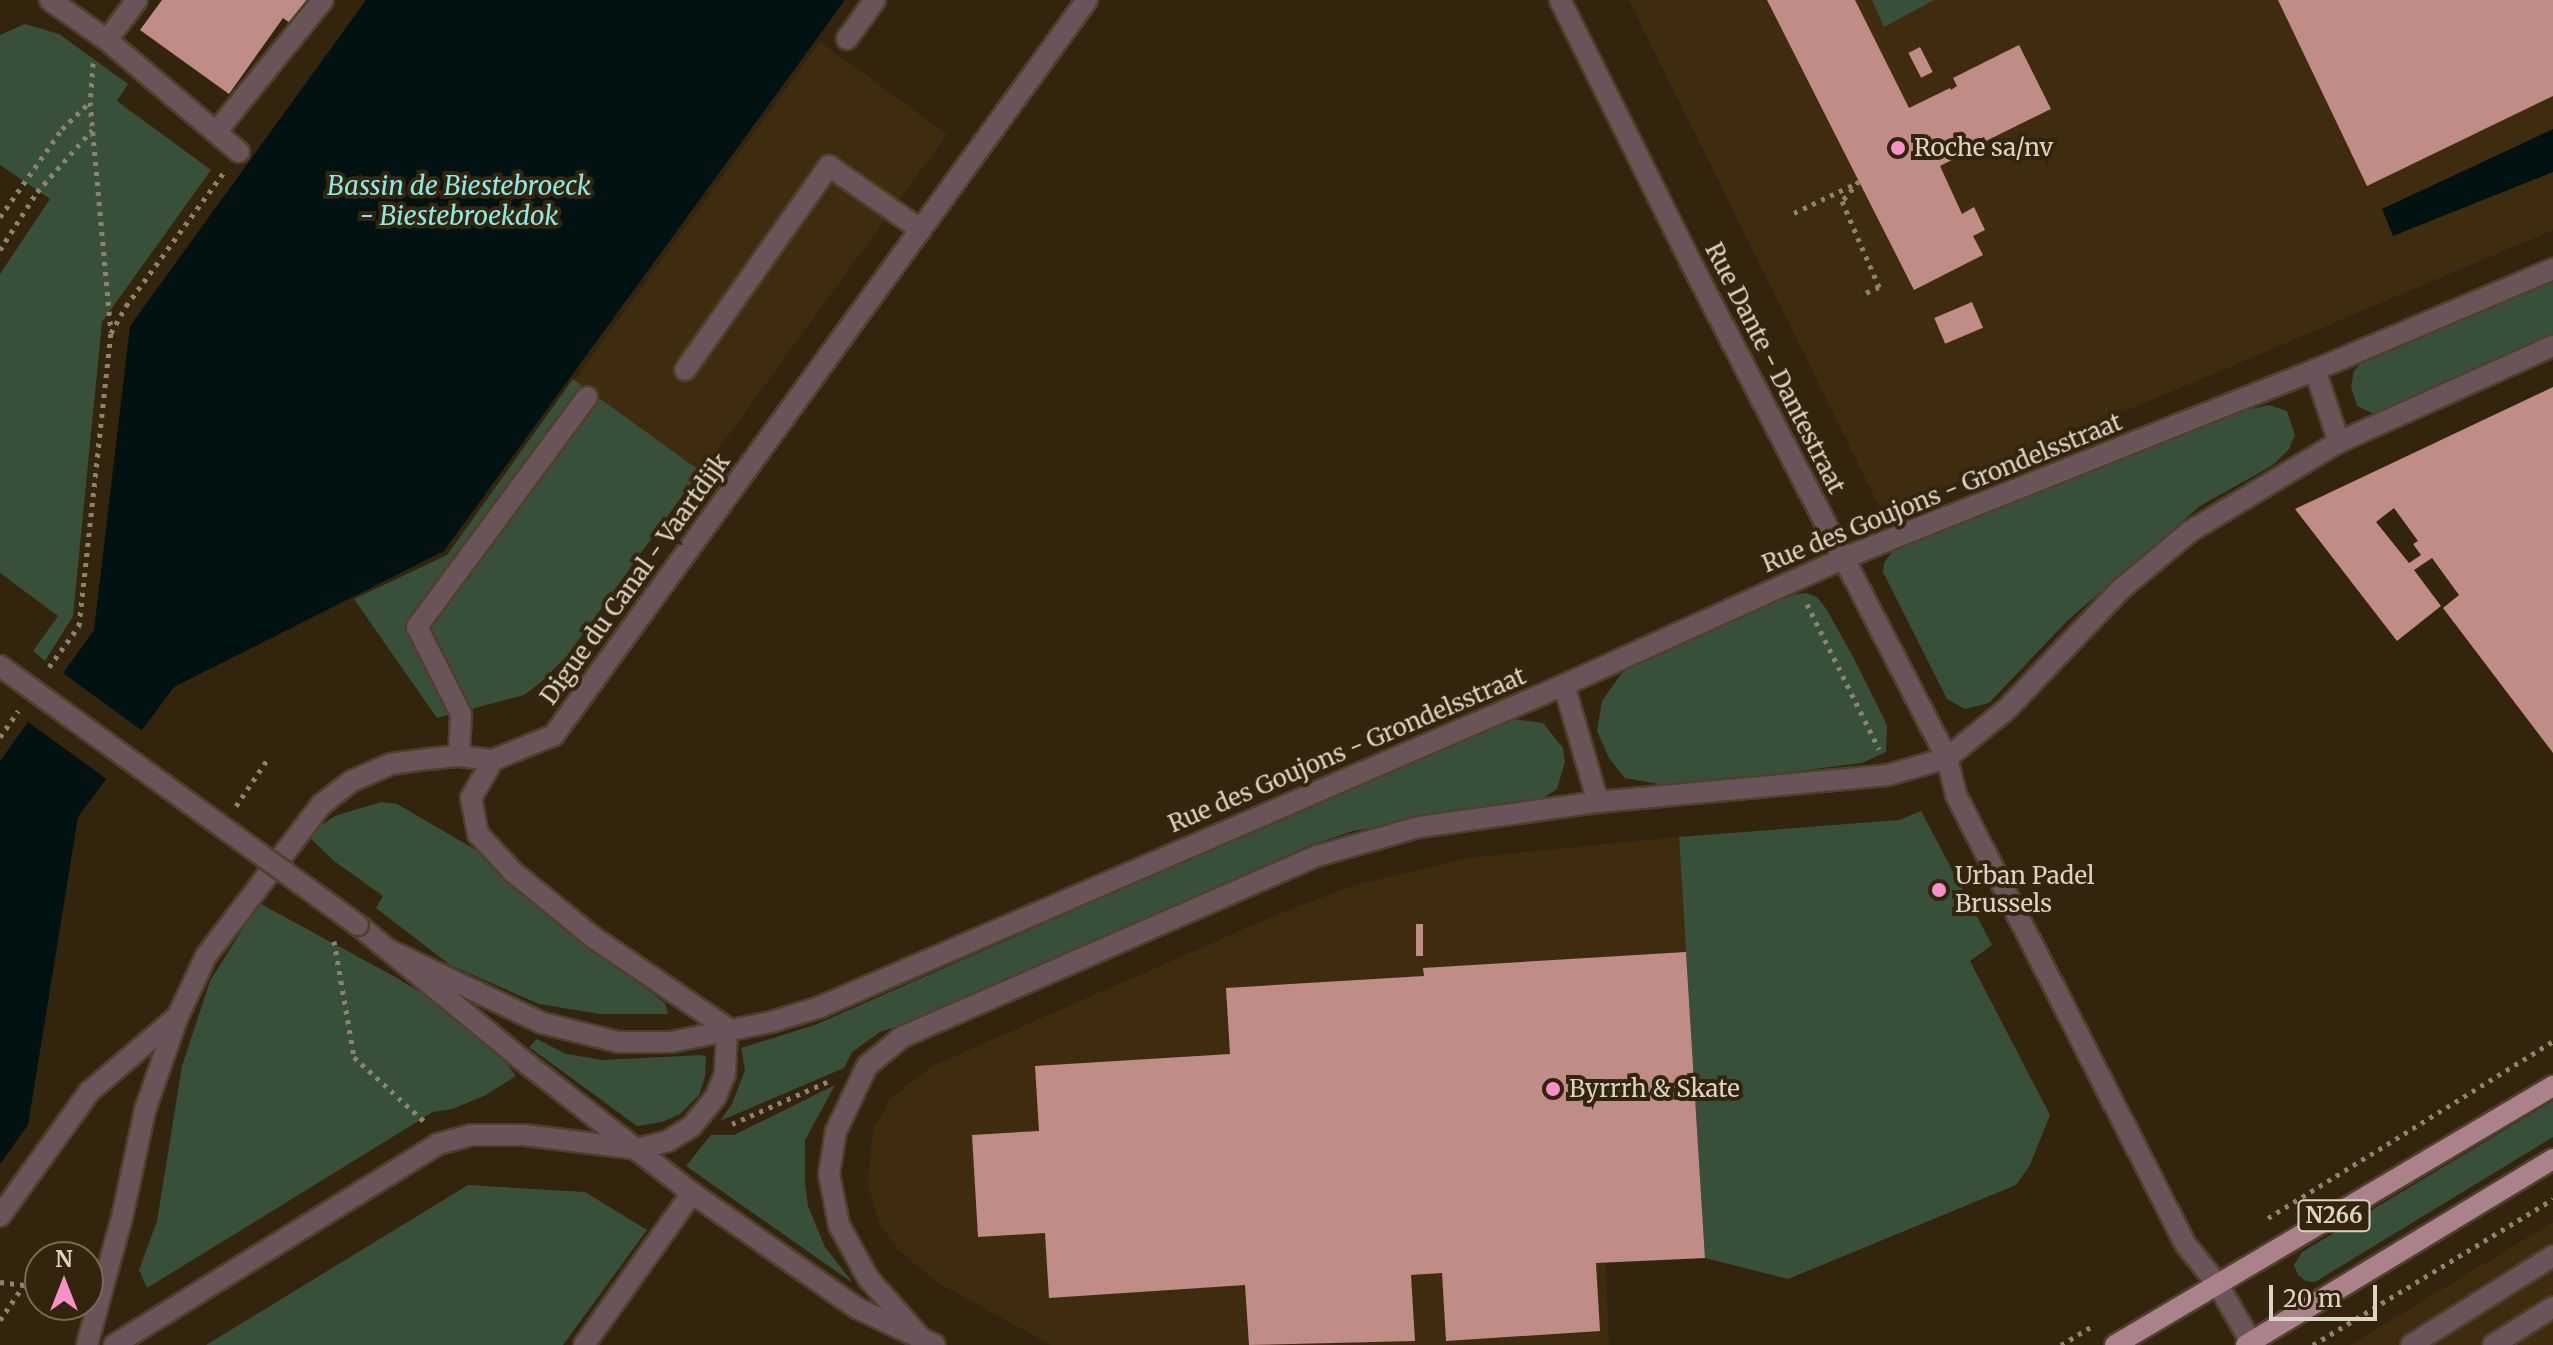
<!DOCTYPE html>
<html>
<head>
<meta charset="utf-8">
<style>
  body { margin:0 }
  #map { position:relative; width:2553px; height:1345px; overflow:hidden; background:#33240d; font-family:Merriweather,serif }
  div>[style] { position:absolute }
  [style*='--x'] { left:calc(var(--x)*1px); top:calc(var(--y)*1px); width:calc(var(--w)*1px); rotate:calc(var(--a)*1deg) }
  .built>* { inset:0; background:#3f2c0e; transform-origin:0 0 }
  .green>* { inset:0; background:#384f3a }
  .water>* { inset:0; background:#021212 }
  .pier>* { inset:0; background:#33240d; transform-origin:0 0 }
  .building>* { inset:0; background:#bf8c87; transform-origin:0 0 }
  .path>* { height:5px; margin-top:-2.5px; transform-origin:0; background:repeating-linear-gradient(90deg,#8e8270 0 4px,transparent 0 10px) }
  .roads { filter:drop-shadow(2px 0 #4e402a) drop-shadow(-2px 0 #4e402a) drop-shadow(0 2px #4e402a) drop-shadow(0 -2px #4e402a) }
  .service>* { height:20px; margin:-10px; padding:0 10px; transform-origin:10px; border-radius:10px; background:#695459 }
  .minor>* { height:20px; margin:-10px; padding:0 10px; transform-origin:10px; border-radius:10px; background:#695459 }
  .primary>* { height:20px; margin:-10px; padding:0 10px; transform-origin:10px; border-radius:10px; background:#ab818b }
  .bridges { filter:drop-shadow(2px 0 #4e402a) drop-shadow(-2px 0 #4e402a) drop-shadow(0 2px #4e402a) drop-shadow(0 -2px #4e402a) }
  .minor-bridge>* { height:20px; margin:-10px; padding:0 10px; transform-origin:10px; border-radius:10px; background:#695459 }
  .dots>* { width:22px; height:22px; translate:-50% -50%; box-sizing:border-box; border:4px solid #33240d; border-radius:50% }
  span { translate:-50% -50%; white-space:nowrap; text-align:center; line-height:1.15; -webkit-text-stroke:8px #33240d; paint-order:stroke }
  .shield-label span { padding:2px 6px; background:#33240d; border:2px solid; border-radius:6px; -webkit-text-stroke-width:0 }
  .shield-label { font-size:22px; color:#dcd2c5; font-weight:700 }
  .poi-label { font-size:24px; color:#dcd2c5 }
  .left { translate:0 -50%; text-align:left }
  .street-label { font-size:24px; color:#dcd2c5 }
  .water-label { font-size:26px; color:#89eaeb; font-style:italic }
  .north { position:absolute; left:24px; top:1241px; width:80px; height:80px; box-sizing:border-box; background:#33240d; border:2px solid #776a57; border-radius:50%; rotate:0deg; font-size:22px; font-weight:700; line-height:32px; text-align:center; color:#dcd2c5 }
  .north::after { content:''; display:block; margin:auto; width:28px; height:36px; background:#f990ca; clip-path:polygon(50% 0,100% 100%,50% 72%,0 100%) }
  .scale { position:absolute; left:2269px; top:1285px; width:108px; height:36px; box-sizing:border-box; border:4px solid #dcd2c5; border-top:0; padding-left:10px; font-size:24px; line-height:28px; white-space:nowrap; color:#dcd2c5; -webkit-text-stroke:6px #33240d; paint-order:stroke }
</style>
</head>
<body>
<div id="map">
  <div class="built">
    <div style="clip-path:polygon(1629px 0,2553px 0,2553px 230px,1883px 514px)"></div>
    <div style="left:820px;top:42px;width:157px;height:418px;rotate:36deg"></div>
    <div style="clip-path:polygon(1679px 837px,1705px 1258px,1606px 1263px,1609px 1345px,1051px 1345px,940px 1284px,898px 1250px,879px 1223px,868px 1184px,873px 1130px,891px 1098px,932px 1066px,1283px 912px,1355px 885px,1469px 858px)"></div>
    <div style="clip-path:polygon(2553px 1222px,2553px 1345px,2350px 1345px)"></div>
  </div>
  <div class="green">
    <div style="clip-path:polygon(1872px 0,1934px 0,1884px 27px)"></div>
    <div style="clip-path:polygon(25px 24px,59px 34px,128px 84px,117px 101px,211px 170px,102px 322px,73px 616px,45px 661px,33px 651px,58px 616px,0 573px,0 274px,50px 199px,0 165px,0 35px)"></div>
    <div style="clip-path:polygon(2553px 279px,2553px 338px,2376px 415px,2357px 406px,2351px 387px,2354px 371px,2367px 356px)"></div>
    <div style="clip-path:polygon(573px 379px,700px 471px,567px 656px,541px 682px,524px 695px,437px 718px,354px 599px,447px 555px)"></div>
    <div style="clip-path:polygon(2269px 405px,2287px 411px,2295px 435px,2289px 449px,2273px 465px,2200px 506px,2067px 621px,1989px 703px,1965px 709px,1947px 699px,1883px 572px,1884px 563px,1894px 549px,2229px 414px)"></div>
    <div style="clip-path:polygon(1806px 593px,1817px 597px,1827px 610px,1853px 657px,1887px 725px,1886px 752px,1862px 763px,1674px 787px,1625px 778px,1609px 758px,1597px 731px,1602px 701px,1624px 670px,1720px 624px,1788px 596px)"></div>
    <div style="clip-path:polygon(1513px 719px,1543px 723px,1563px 748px,1565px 762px,1557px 789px,1543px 798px,1353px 831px,1308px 846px,910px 1022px,880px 1032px,852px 1052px,844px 1068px,720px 1121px,732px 1104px,745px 1070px,741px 1048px,815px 1025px,1486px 728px)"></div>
    <div style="clip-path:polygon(381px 802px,397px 804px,476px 850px,537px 905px,665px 1003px,668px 1014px,600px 1014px,539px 1004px,450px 965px,376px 908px,383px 896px,334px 861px,307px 835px,335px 816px)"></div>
    <div style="clip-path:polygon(1921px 811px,1992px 945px,1970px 961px,2050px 1115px,2030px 1165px,2016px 1185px,1788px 1279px,1705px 1258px,1679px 837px,1899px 820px)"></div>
    <div style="clip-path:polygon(259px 903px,397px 978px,460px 1017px,494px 1046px,516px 1076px,484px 1096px,452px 1109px,433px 1112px,147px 1288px,139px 1270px,157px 1221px,182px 1066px,210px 981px)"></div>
    <div style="clip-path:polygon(537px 1039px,566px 1054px,603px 1060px,702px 1055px,706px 1057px,705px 1077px,699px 1095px,680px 1114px,662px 1122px,637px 1126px,529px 1047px)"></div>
    <div style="clip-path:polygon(835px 1085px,805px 1140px,805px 1182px,808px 1206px,825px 1247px,853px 1283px,686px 1166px,711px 1135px,734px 1135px)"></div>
    <div style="clip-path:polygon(2553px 1101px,2553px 1137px,2315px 1282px,2306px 1281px,2298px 1275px,2294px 1265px,2302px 1252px)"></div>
    <div style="clip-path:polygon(468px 1185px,585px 1192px,647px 1230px,563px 1345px,206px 1345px)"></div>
  </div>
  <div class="water">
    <div style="clip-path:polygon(366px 0,845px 0,444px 551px,174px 687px,78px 817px,28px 1125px,0 1164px,0 761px,94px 630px,130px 326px)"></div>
    <div style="clip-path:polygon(2553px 129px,2553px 172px,2393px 236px,2382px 209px)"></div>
  </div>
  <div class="pier">
    <div style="left:60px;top:671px;width:106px;height:60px;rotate:36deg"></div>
  </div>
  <div class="building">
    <div style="clip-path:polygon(162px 0,307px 0,290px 23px,283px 18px,229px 94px,140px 30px)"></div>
    <div style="clip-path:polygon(1767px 0,1855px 0,1909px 108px,1950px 88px,1951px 90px,1957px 86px,1953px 78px,2019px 45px,2051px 109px,1986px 141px,1984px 137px,1976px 140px,1979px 146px,1940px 166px,1962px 214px,1974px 207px,1985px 230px,1973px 236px,1983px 255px,1914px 290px)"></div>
    <div style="clip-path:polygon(2278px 0,2553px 0,2553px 96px,2367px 186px)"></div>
    <div style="left:1920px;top:47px;width:28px;height:13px;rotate:63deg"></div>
    <div style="left:1972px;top:302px;width:28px;height:41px;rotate:67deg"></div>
    <div style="clip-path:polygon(evenodd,2553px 387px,2553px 753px,2443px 608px,2459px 595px,2432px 558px,2414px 570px,2441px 606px,2397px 641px,2295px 509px,2553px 387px,2394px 508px,2418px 541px,2413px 544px,2421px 555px,2409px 563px,2376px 522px,2394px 508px)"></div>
    <div style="left:1416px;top:924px;width:7px;height:32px"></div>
    <div style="clip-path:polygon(1686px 952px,1705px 1258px,1596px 1263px,1600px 1331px,1446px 1341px,1442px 1273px,1411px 1275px,1415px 1341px,1249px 1345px,1245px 1285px,1049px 1298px,1045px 1233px,978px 1237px,972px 1135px,1039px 1131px,1035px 1066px,1230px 1054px,1226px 988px,1424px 976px,1423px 968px)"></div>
  </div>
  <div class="path">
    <div style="--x:93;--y:63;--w:39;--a:94"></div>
    <div style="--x:90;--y:102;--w:231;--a:84.8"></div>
    <div style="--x:1859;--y:181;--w:26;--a:130"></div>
    <div style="--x:1842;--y:201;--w:94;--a:66.7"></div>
    <div style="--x:1879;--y:287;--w:20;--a:156"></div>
    <div style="--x:1794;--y:213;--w:68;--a:-25.4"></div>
    <div style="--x:0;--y:217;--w:108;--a:-54.8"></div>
    <div style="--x:62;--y:129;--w:37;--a:-44"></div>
    <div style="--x:0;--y:250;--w:69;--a:-57.5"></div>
    <div style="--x:37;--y:192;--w:83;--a:-48.4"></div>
    <div style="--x:1807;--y:604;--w:162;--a:63.6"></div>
    <div style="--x:49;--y:667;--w:51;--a:-53.8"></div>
    <div style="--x:79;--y:626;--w:295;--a:-83.8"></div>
    <div style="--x:111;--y:333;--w:31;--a:-61"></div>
    <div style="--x:126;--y:306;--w:166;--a:-53.8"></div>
    <div style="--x:0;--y:737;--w:32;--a:-55"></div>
    <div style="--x:236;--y:806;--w:55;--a:-56"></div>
    <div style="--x:334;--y:941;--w:118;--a:80.2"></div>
    <div style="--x:354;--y:1057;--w:96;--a:42.5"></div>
    <div style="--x:732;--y:1124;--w:106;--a:-23.9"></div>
    <div style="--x:2268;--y:1218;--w:335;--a:-31.8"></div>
    <div style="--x:0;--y:1282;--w:40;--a:7.1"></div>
    <div style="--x:0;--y:1320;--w:42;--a:-55.6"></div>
    <div style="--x:2061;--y:1345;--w:37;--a:-31"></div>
    <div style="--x:2313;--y:1345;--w:281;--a:-31.3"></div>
  </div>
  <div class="roads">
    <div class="service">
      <div style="--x:847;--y:39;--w:48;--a:-54.3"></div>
      <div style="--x:216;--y:132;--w:170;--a:-51"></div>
      <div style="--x:685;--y:370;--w:250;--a:-54.8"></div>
      <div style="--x:829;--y:166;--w:112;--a:34.8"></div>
      <div style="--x:459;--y:756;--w:42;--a:-87.3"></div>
      <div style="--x:461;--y:714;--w:97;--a:-116.8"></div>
      <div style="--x:417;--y:627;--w:286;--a:-53.5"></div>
      <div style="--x:1947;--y:758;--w:38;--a:76"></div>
      <div style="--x:1956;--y:795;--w:505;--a:62.93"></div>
      <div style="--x:2186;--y:1245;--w:51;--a:51.3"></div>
      <div style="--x:0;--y:1216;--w:153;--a:-54.3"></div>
      <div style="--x:89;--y:1092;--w:117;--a:-40.5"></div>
      <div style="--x:2411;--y:1345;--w:168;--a:-32.1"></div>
      <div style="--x:2493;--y:1345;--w:71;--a:-32.3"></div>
    </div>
    <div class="minor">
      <div style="--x:50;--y:0;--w:70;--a:35.1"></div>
      <div style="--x:107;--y:40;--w:173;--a:40.3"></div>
      <div style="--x:1560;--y:0;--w:292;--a:63.5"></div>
      <div style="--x:1690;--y:261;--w:560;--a:62.66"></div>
      <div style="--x:107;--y:40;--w:50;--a:-53.1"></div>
      <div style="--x:2315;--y:370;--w:76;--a:71.6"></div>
      <div style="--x:1564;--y:685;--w:122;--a:73.8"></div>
      <div style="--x:493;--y:760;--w:44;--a:120.1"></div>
      <div style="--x:471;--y:798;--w:37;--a:79"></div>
      <div style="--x:478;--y:834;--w:52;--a:47.4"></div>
      <div style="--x:513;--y:872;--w:104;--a:39.2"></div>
      <div style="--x:594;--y:938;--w:161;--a:34.1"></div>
      <div style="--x:358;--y:925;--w:211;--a:39.4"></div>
      <div style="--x:521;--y:1059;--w:217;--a:38.1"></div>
      <div style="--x:692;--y:1193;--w:201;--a:34.9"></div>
      <div style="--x:857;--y:1308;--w:86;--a:25.4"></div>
      <div style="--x:389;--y:950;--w:170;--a:25.5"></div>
      <div style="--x:542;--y:1023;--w:78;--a:14"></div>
      <div style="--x:618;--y:1042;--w:53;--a:0"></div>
      <div style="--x:671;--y:1042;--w:102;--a:-11.3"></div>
      <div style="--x:771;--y:1022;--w:51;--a:-17"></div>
      <div style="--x:820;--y:1007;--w:811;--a:-23.4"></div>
      <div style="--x:1564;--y:685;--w:307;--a:-24.4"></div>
      <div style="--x:1844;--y:558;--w:507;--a:-21.76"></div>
      <div style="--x:2315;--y:370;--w:259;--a:-23"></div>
      <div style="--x:2218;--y:1285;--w:66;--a:59.9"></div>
      <div style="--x:920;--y:1337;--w:79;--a:-131.4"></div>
      <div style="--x:868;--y:1278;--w:60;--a:-118.7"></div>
      <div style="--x:839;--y:1225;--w:52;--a:-101.1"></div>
      <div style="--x:829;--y:1174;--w:44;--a:-80.8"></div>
      <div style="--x:836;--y:1131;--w:72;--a:-64.5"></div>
      <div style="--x:867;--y:1066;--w:45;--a:-39.6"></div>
      <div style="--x:902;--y:1037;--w:453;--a:-23.6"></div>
      <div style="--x:1317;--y:856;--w:106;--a:-15.9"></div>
      <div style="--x:1419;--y:827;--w:181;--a:-8"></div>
      <div style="--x:1598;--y:802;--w:291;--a:-5.3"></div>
      <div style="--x:1888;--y:775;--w:61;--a:-16.1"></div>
      <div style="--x:1947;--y:758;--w:77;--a:-39.2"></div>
      <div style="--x:2007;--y:709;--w:164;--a:-46.5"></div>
      <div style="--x:2120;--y:590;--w:90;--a:-40"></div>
      <div style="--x:2189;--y:532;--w:175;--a:-31"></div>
      <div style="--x:2339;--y:442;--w:235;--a:-24.2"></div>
      <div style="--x:87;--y:1345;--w:137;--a:-74.7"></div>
      <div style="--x:123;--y:1213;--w:105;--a:-77.9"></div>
      <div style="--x:145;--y:1110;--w:100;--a:-70.7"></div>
      <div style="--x:178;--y:1016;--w:66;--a:-65"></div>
      <div style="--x:206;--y:956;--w:190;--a:-52.7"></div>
      <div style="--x:321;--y:805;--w:39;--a:-38"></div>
      <div style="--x:352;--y:781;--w:43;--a:-23.6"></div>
      <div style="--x:391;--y:764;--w:37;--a:-8"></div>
      <div style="--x:428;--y:759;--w:31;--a:-6"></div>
      <div style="--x:459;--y:756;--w:34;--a:7"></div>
      <div style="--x:493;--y:760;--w:66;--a:-22.3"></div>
      <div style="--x:554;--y:735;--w:908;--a:-54.05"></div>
      <div style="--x:114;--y:1345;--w:381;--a:-31.8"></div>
      <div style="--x:438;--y:1144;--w:35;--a:-15"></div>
      <div style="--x:472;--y:1135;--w:52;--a:0"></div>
      <div style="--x:524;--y:1135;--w:115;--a:7"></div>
      <div style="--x:638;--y:1149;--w:31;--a:-15"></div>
      <div style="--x:668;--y:1141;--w:28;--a:-32"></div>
      <div style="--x:692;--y:1126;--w:38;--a:-51"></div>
      <div style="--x:716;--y:1096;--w:24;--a:-68"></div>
      <div style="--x:725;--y:1074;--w:46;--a:-87.5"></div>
      <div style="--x:584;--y:1345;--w:186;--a:-54.6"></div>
    </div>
    <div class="primary">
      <div style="--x:2115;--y:1345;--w:509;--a:-30.6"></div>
      <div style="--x:2246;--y:1345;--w:359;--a:-31.2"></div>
    </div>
  </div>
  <div class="bridges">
    <div class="minor-bridge">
      <div style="--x:0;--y:666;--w:442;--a:35.9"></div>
    </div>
  </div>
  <div class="dots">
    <div style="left:1898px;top:148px;background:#f990ca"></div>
    <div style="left:1939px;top:890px;background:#f990ca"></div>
    <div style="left:1553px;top:1089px;background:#f990ca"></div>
  </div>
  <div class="shield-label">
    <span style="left:2334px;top:1216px">N266</span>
  </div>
  <div class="poi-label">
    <span class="left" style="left:1914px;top:148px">Roche sa/nv</span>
    <span class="left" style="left:1955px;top:890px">Urban Padel<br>Brussels</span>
    <span class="left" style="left:1569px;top:1089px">Byrrrh &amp; Skate</span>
  </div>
  <div class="street-label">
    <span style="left:1775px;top:368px;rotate:63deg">Rue Dante - Dantestraat</span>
    <span style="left:1942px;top:493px;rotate:-22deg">Rue des Goujons - Grondelsstraat</span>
    <span style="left:635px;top:579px;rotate:-54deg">Digue du Canal - Vaartdijk</span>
    <span style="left:1347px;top:750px;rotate:-23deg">Rue des Goujons - Grondelsstraat</span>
  </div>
  <div class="water-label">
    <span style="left:459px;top:201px">Bassin de Biestebroeck<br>- Biestebroekdok</span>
  </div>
  <div class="north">N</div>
  <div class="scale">20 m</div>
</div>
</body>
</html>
